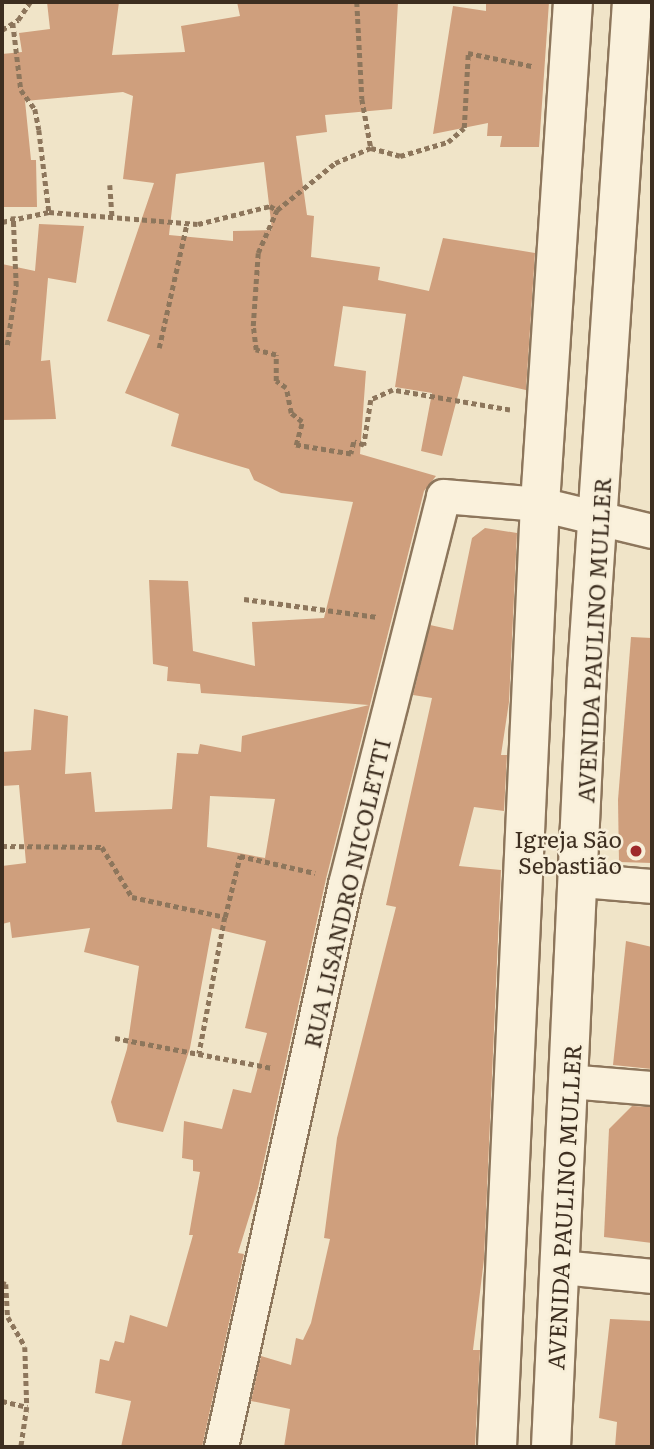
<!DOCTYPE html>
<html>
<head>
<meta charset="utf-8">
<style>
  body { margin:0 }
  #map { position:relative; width:654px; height:1449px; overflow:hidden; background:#f0e4c8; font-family:Literata,serif }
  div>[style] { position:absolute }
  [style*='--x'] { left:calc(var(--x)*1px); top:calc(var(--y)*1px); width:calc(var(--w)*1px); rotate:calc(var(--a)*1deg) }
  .building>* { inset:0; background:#cf9f7d }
  .path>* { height:4.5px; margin-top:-2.25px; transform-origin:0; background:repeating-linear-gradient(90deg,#8d765c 0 5px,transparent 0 8.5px) }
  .roads { filter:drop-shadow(2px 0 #8d765c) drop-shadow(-2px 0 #8d765c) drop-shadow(0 2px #8d765c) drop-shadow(0 -2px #8d765c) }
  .minor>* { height:33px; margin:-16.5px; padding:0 16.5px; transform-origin:16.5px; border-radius:16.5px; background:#faf1dc }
  .secondary>* { height:38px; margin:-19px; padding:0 19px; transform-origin:19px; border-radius:19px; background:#faf1dc }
  .dots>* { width:19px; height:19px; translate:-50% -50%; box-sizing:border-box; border:4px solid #f7eed8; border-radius:50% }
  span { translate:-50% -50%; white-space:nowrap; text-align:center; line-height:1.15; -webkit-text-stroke:5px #f7eed8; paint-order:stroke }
  .street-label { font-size:23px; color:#3d2e20 }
  .poi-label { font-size:23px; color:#3d2e20 }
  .right { translate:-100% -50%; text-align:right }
  .frame { position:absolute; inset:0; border:4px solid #3d2e20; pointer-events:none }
</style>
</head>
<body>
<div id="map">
  <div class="building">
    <div style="clip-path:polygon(evenodd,47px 2px,119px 2px,112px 55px,185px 52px,181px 26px,240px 16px,237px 2px,398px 2px,392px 109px,325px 115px,327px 132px,296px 136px,307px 215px,314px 216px,311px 257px,380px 267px,378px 280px,429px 291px,443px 238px,535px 253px,526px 390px,463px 376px,442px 456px,421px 451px,432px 393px,395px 387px,406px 314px,343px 306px,334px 366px,366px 371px,360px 454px,436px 476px,424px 491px,326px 879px,258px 1188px,238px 1253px,244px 1254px,202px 1447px,121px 1447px,131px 1401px,95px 1393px,100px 1359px,109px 1361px,115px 1341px,124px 1343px,130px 1315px,167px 1327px,193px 1235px,189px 1235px,200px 1172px,193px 1171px,193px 1160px,182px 1158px,184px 1121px,222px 1129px,233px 1089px,251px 1093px,267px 1033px,245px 1028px,266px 941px,212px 928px,190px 1048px,163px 1132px,117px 1122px,111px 1102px,127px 1049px,139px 966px,84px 952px,90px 928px,12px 938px,10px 922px,2px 924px,2px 866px,26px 863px,19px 785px,2px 786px,2px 752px,31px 750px,34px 709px,68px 716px,65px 774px,91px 772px,95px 812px,172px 809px,177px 753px,198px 754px,200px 744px,241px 752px,242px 736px,369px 705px,201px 693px,200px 684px,167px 681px,168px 667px,153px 664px,149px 580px,188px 581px,193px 651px,255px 666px,252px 622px,324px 618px,353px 502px,281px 493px,254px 480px,249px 469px,171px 446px,179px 414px,125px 393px,150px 335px,107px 321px,154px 183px,123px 179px,133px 96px,123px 92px,25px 101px,31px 160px,36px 160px,37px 207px,2px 207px,2px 54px,22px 52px,19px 33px,50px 29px,47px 2px,264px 162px,272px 230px,233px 231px,233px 241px,169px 235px,176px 174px,264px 162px,47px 2px,210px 796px,275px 799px,265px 858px,207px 847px,210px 796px)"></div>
    <div style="clip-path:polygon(486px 2px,549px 2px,539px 147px,500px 147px,502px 136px,487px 136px,488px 123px,433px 134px,453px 6px,486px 11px)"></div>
    <div style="clip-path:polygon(39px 224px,84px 226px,76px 283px,48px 278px,41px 361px,50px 360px,56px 419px,2px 420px,2px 264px,35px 271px)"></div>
    <div style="clip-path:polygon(485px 528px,517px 533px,509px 702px,501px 755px,507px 755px,504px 811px,474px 807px,459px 866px,501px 870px,484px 1259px,473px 1350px,480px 1350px,475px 1447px,284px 1447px,290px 1409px,251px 1401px,261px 1356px,291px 1365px,296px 1338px,303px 1340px,311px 1323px,330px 1239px,324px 1238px,337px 1138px,396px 907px,386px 905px,432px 698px,413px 695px,430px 625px,453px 630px,472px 538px)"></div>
    <div style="clip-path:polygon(631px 637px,652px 638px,652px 863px,619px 862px,618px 800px)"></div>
    <div style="clip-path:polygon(626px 941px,652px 947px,652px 1069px,613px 1065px)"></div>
    <div style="clip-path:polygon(632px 1106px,652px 1107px,652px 1243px,604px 1237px,609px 1129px)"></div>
    <div style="clip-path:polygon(610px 1319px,652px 1321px,652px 1447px,615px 1447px,617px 1422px,599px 1418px)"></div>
  </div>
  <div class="path">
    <div style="--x:357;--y:2;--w:97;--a:87"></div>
    <div style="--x:362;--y:99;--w:50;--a:79.6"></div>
    <div style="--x:13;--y:23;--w:67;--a:83.2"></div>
    <div style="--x:21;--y:90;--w:24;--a:54"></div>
    <div style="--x:35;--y:109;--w:21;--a:79"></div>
    <div style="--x:39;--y:130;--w:83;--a:83"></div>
    <div style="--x:2;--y:30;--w:19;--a:-32"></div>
    <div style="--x:18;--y:20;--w:22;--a:-56"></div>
    <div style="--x:110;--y:185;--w:32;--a:86"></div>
    <div style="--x:2;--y:222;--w:48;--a:-12"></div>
    <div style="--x:49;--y:212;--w:149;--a:4.6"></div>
    <div style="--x:198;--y:224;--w:74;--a:-14"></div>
    <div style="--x:270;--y:206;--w:8;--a:30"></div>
    <div style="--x:7;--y:345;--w:60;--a:-81.3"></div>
    <div style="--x:16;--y:286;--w:70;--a:-92.5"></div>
    <div style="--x:159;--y:348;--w:128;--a:-77.4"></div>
    <div style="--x:510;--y:410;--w:119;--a:-170.3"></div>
    <div style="--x:393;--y:390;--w:24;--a:156"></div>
    <div style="--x:371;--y:400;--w:46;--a:98.8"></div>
    <div style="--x:364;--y:445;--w:10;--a:-163"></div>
    <div style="--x:354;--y:442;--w:12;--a:104"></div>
    <div style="--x:351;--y:454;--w:56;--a:-170.7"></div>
    <div style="--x:296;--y:445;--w:24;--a:-75"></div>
    <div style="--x:302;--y:422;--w:14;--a:-141"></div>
    <div style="--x:291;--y:413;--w:25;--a:-101"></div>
    <div style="--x:286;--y:388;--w:12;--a:-145"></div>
    <div style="--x:276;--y:381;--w:26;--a:-90"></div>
    <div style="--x:276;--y:355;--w:21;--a:-166"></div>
    <div style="--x:256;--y:350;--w:24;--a:-97"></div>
    <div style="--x:253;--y:326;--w:73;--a:-86.1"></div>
    <div style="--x:258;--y:253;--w:47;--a:-66.2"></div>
    <div style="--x:277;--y:210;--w:75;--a:-39"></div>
    <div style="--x:335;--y:163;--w:39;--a:-23"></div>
    <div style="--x:371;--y:148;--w:30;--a:15"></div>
    <div style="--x:400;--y:156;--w:50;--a:-16.3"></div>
    <div style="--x:448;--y:142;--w:21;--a:-41"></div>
    <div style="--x:464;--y:128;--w:75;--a:-86.9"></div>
    <div style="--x:468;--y:53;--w:65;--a:11.5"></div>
    <div style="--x:244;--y:599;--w:135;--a:7.7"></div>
    <div style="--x:2;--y:846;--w:100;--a:0.6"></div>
    <div style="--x:102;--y:847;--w:58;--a:59"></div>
    <div style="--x:132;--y:897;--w:95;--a:12.1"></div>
    <div style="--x:225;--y:917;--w:139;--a:100.7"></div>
    <div style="--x:225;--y:917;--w:63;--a:-76.2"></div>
    <div style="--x:240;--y:856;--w:77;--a:12.8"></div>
    <div style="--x:115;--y:1038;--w:160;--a:10.8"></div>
    <div style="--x:2;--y:1283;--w:4;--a:14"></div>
    <div style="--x:6;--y:1284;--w:33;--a:87"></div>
    <div style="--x:8;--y:1317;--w:34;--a:60"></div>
    <div style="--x:25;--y:1347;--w:60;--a:88.1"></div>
    <div style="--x:27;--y:1407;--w:40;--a:98.5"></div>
    <div style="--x:2;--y:1401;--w:26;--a:13"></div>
  </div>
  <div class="roads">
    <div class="minor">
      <div style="--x:580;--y:880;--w:72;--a:4.8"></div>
      <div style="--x:568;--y:1081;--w:84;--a:4.8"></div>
      <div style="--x:561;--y:1267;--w:91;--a:5.6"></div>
      <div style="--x:221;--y:1447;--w:576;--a:-77.58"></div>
      <div style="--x:345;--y:884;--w:400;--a:-75.8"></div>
      <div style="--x:443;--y:496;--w:97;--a:4.7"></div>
      <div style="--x:540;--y:504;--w:115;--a:13.6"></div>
    </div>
    <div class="secondary">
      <div style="--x:497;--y:1447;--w:944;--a:-87.39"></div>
      <div style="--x:540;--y:504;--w:503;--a:-86.24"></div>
      <div style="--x:551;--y:1447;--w:776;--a:-87.34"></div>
      <div style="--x:587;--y:672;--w:672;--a:-86.16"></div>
    </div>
  </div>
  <div class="dots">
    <div style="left:636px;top:851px;background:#9e2a2b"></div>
  </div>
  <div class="street-label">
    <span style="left:593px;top:640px;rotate:-87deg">AVENIDA PAULINO MULLER</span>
    <span style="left:346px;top:893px;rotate:-77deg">RUA LISANDRO NICOLETTI</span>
    <span style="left:563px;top:1207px;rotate:-87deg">AVENIDA PAULINO MULLER</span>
  </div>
  <div class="poi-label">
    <span class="right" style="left:622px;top:851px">Igreja São<br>Sebastião</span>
  </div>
  <div class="frame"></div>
</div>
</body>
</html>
